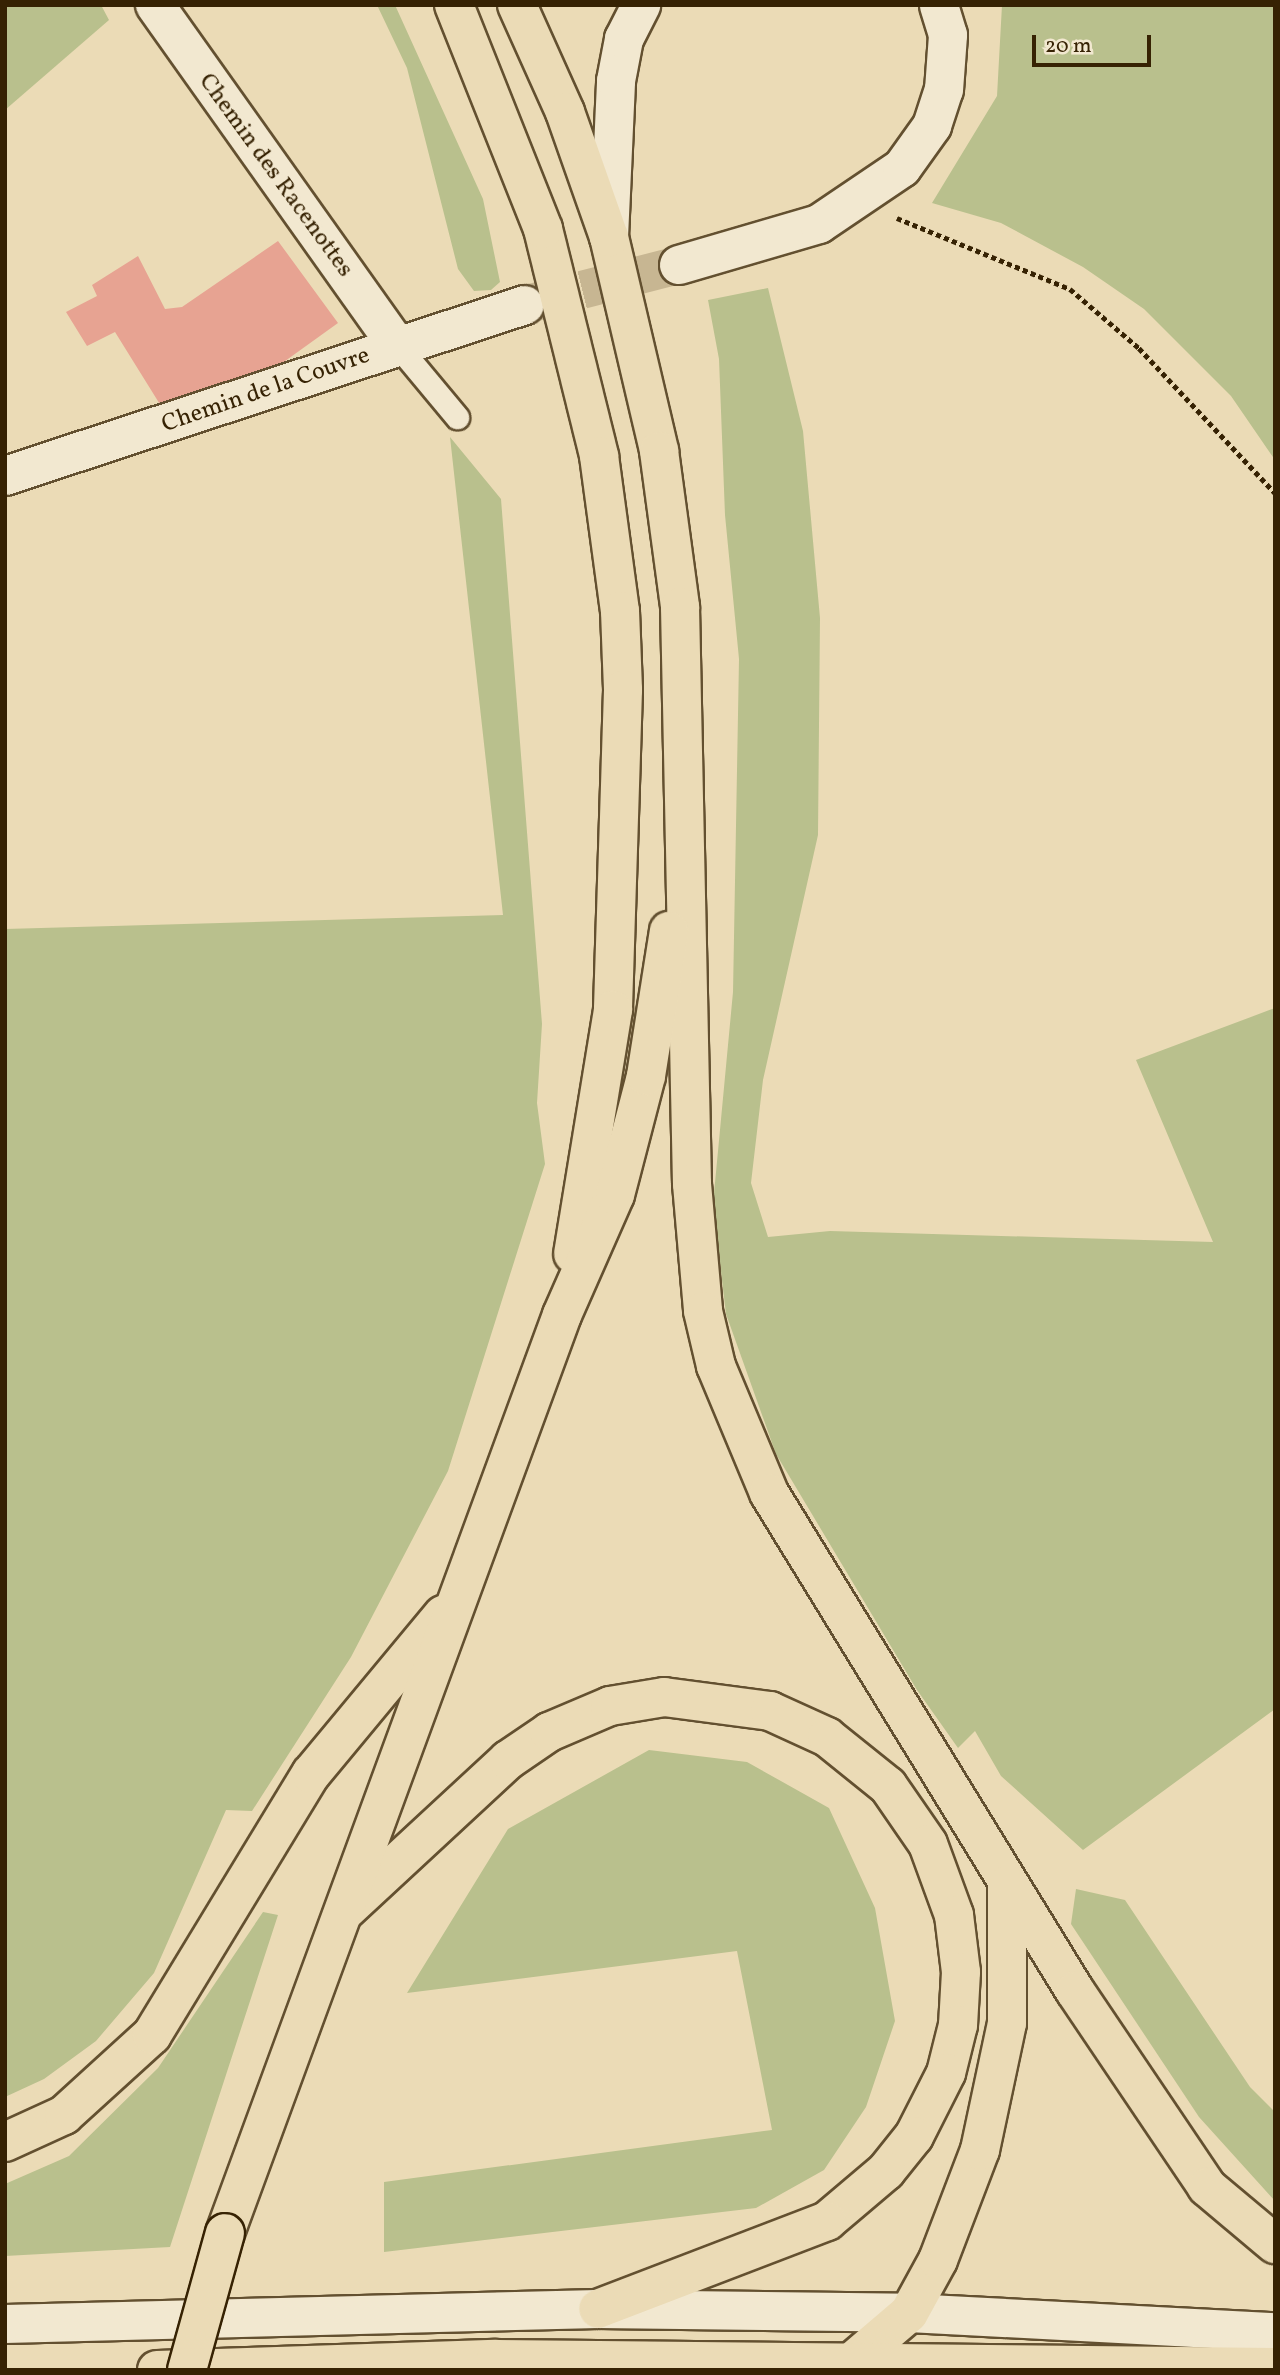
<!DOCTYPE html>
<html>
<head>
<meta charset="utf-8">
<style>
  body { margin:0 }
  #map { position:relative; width:1280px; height:2375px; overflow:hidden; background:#ebdbb6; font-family:Vollkorn,serif }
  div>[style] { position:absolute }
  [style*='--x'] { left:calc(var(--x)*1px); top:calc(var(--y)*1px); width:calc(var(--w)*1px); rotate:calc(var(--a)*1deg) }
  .green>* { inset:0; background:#b9c08d }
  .building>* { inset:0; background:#e7a392 }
  .minor-tunnel>* { height:38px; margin-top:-19px; transform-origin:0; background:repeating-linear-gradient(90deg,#c7b692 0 38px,transparent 0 57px) }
  .path>* { height:4.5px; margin-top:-2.25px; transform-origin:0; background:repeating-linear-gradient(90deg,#362203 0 5px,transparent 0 8.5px) }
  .roads { filter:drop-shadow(2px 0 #635030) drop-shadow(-2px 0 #635030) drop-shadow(0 2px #635030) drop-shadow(0 -2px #635030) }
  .service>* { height:23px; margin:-11.5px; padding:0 11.5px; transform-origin:11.5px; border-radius:11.5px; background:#f2e8d0 }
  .minor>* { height:38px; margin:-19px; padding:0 19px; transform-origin:19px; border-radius:19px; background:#f2e8d0 }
  .secondary>* { height:38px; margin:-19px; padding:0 19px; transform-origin:19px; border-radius:19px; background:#f2e8d0 }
  .primary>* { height:38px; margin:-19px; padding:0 19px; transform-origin:19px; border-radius:19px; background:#ebdbb6 }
  .trunk>* { height:38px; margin:-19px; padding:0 19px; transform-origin:19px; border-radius:19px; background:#ebdbb6 }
  .bridges { filter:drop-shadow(2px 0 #362203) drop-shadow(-2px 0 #362203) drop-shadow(0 2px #362203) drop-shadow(0 -2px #362203) }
  .primary-bridge>* { height:38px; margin:-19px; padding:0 19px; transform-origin:19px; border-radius:19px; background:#ebdbb6 }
  span { translate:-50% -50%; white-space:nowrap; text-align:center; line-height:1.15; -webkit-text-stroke:5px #f2e8d0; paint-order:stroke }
  .street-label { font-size:24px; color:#362203 }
  .frame { position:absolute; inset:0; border:7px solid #362203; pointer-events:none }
  .scale { position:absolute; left:1032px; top:35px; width:119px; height:32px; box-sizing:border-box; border:4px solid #362203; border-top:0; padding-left:9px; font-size:21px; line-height:24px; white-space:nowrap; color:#362203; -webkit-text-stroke:5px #f2e8d0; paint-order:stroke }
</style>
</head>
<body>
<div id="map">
  <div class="green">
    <div style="clip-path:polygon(5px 5px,101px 5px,109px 20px,5px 110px)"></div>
    <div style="clip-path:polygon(377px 5px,395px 5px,483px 199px,500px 282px,491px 290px,474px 291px,458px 269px,407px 68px)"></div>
    <div style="clip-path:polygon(1002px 5px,1275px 5px,1275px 460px,1231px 396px,1144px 309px,1083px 267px,1001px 223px,932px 203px,997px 96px)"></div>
    <div style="clip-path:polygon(768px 288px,803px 431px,820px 618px,818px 835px,763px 1080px,751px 1183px,768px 1237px,830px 1231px,1213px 1242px,1136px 1060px,1275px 1008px,1275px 1709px,1083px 1850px,1001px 1776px,975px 1731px,958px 1748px,917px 1690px,776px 1454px,726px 1314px,713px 1204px,733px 992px,739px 659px,725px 515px,719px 359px,708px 300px)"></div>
    <div style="clip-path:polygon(450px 437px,501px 499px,542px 1024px,537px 1103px,545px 1164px,448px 1471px,351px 1657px,252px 1811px,226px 1810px,154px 1973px,96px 2041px,44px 2079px,5px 2097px,5px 929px,503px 915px)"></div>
    <div style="clip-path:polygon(649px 1750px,747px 1762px,829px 1808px,875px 1908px,895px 2021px,866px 2107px,824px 2170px,756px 2208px,384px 2252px,384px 2182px,772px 2130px,737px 1951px,407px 1993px,508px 1829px)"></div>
    <div style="clip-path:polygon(1076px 1889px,1125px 1900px,1250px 2087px,1275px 2112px,1275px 2201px,1199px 2117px,1071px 1924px)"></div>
    <div style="clip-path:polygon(263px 1912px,278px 1915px,170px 2247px,5px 2256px,5px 2184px,69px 2156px,158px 2068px)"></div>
  </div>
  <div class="building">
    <div style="clip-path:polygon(278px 241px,338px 323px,274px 369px,161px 406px,115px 332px,87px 346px,66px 312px,97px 296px,92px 285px,138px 256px,165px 309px,182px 307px)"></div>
  </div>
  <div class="minor-tunnel">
    <div style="--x:527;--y:304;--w:157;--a:-14.4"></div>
  </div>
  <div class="path">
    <div style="--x:897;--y:218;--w:187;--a:22.3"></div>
    <div style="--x:1070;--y:289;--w:91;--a:40.5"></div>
    <div style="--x:1139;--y:348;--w:199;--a:46.8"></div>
  </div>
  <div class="roads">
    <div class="service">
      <div style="--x:397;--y:345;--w:94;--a:50.2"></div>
    </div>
    <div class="minor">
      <div style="--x:155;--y:5;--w:417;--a:54.6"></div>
      <div style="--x:609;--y:237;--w:156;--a:-87.4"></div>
      <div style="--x:616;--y:81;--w:43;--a:-79.2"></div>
      <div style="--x:624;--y:39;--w:38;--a:-63"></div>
      <div style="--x:679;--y:265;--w:146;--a:-16.3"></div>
      <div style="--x:819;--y:224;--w:100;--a:-34"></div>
      <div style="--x:902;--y:168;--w:52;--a:-54.5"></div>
      <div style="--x:932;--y:126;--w:38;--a:-72"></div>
      <div style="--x:944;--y:90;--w:55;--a:-85.8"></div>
      <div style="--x:948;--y:35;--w:31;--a:-107"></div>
      <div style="--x:5;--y:476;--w:547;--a:-18.2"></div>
    </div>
    <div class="secondary">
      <div style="--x:5;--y:2324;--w:593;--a:-1.45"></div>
      <div style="--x:598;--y:2309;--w:311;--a:0.7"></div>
      <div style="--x:909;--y:2313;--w:366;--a:3"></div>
    </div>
    <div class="primary">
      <div style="--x:543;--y:229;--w:234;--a:76.1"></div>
      <div style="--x:599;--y:456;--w:156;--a:82.3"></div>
      <div style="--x:620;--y:611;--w:79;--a:87.8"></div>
      <div style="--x:623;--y:690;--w:320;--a:91.8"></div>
      <div style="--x:613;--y:1010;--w:247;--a:99.3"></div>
      <div style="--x:609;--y:237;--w:220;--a:76.8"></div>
      <div style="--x:659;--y:451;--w:157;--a:82.3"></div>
      <div style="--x:680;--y:607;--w:577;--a:88.81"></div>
      <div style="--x:692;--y:1184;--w:127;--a:85"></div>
      <div style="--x:703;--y:1311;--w:57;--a:76.7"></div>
      <div style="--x:716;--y:1366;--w:138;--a:67.3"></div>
      <div style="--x:769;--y:1493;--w:584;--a:58.43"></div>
      <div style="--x:1075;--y:1991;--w:236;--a:56"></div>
      <div style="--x:1207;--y:2187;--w:89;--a:40"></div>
      <div style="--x:346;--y:1910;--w:221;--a:-42.8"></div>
      <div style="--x:508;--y:1760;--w:50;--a:-34.3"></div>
      <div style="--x:549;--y:1732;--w:66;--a:-23.1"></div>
      <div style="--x:610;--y:1706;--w:55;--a:-9.5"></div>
      <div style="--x:664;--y:1697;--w:107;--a:7.5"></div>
      <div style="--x:770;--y:1711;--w:63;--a:24.5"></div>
      <div style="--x:827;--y:1737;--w:78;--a:38.8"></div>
      <div style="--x:888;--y:1786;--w:70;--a:55.4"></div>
      <div style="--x:928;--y:1844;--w:76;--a:69.9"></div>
      <div style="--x:954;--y:1915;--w:57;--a:83"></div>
      <div style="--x:961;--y:1972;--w:53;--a:93.2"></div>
      <div style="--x:958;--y:2025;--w:49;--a:104"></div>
      <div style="--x:946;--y:2073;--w:71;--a:116.9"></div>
      <div style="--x:914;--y:2136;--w:45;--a:128.7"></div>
      <div style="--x:886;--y:2171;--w:77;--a:139.7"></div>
      <div style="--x:827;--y:2221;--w:245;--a:159"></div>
      <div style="--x:5;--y:2142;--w:65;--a:-24.6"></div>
      <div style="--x:64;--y:2115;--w:119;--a:-42.3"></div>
      <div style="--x:152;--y:2035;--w:306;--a:-58.7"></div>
      <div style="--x:311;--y:1774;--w:207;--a:-50.3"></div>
      <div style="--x:225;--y:2233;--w:978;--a:-69.84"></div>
      <div style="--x:562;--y:1315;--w:131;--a:-66.2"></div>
      <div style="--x:615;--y:1195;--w:123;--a:-75.4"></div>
      <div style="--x:646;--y:1076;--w:147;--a:-81"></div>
      <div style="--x:854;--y:2360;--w:72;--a:-40.5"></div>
      <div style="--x:909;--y:2313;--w:60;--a:-61.3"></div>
      <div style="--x:938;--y:2260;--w:118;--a:-69.1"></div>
      <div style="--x:980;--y:2150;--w:130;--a:-78"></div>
      <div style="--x:1007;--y:2023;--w:138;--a:-90"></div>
      <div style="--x:157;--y:2370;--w:339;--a:-1.9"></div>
      <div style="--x:496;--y:2359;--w:779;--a:0.59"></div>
    </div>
    <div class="trunk">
      <div style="--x:454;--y:5;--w:241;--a:68.3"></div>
      <div style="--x:517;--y:5;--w:117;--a:65.8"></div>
      <div style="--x:565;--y:112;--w:133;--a:70.6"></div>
    </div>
  </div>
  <div class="bridges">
    <div class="primary-bridge">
      <div style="--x:187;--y:2370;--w:142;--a:-74.5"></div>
    </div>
  </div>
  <div class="street-label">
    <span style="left:275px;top:176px;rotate:54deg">Chemin des Racenottes</span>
    <span style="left:266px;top:391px;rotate:-19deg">Chemin de la Couvre</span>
  </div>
  <div class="frame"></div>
  <div class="scale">20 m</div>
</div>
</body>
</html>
